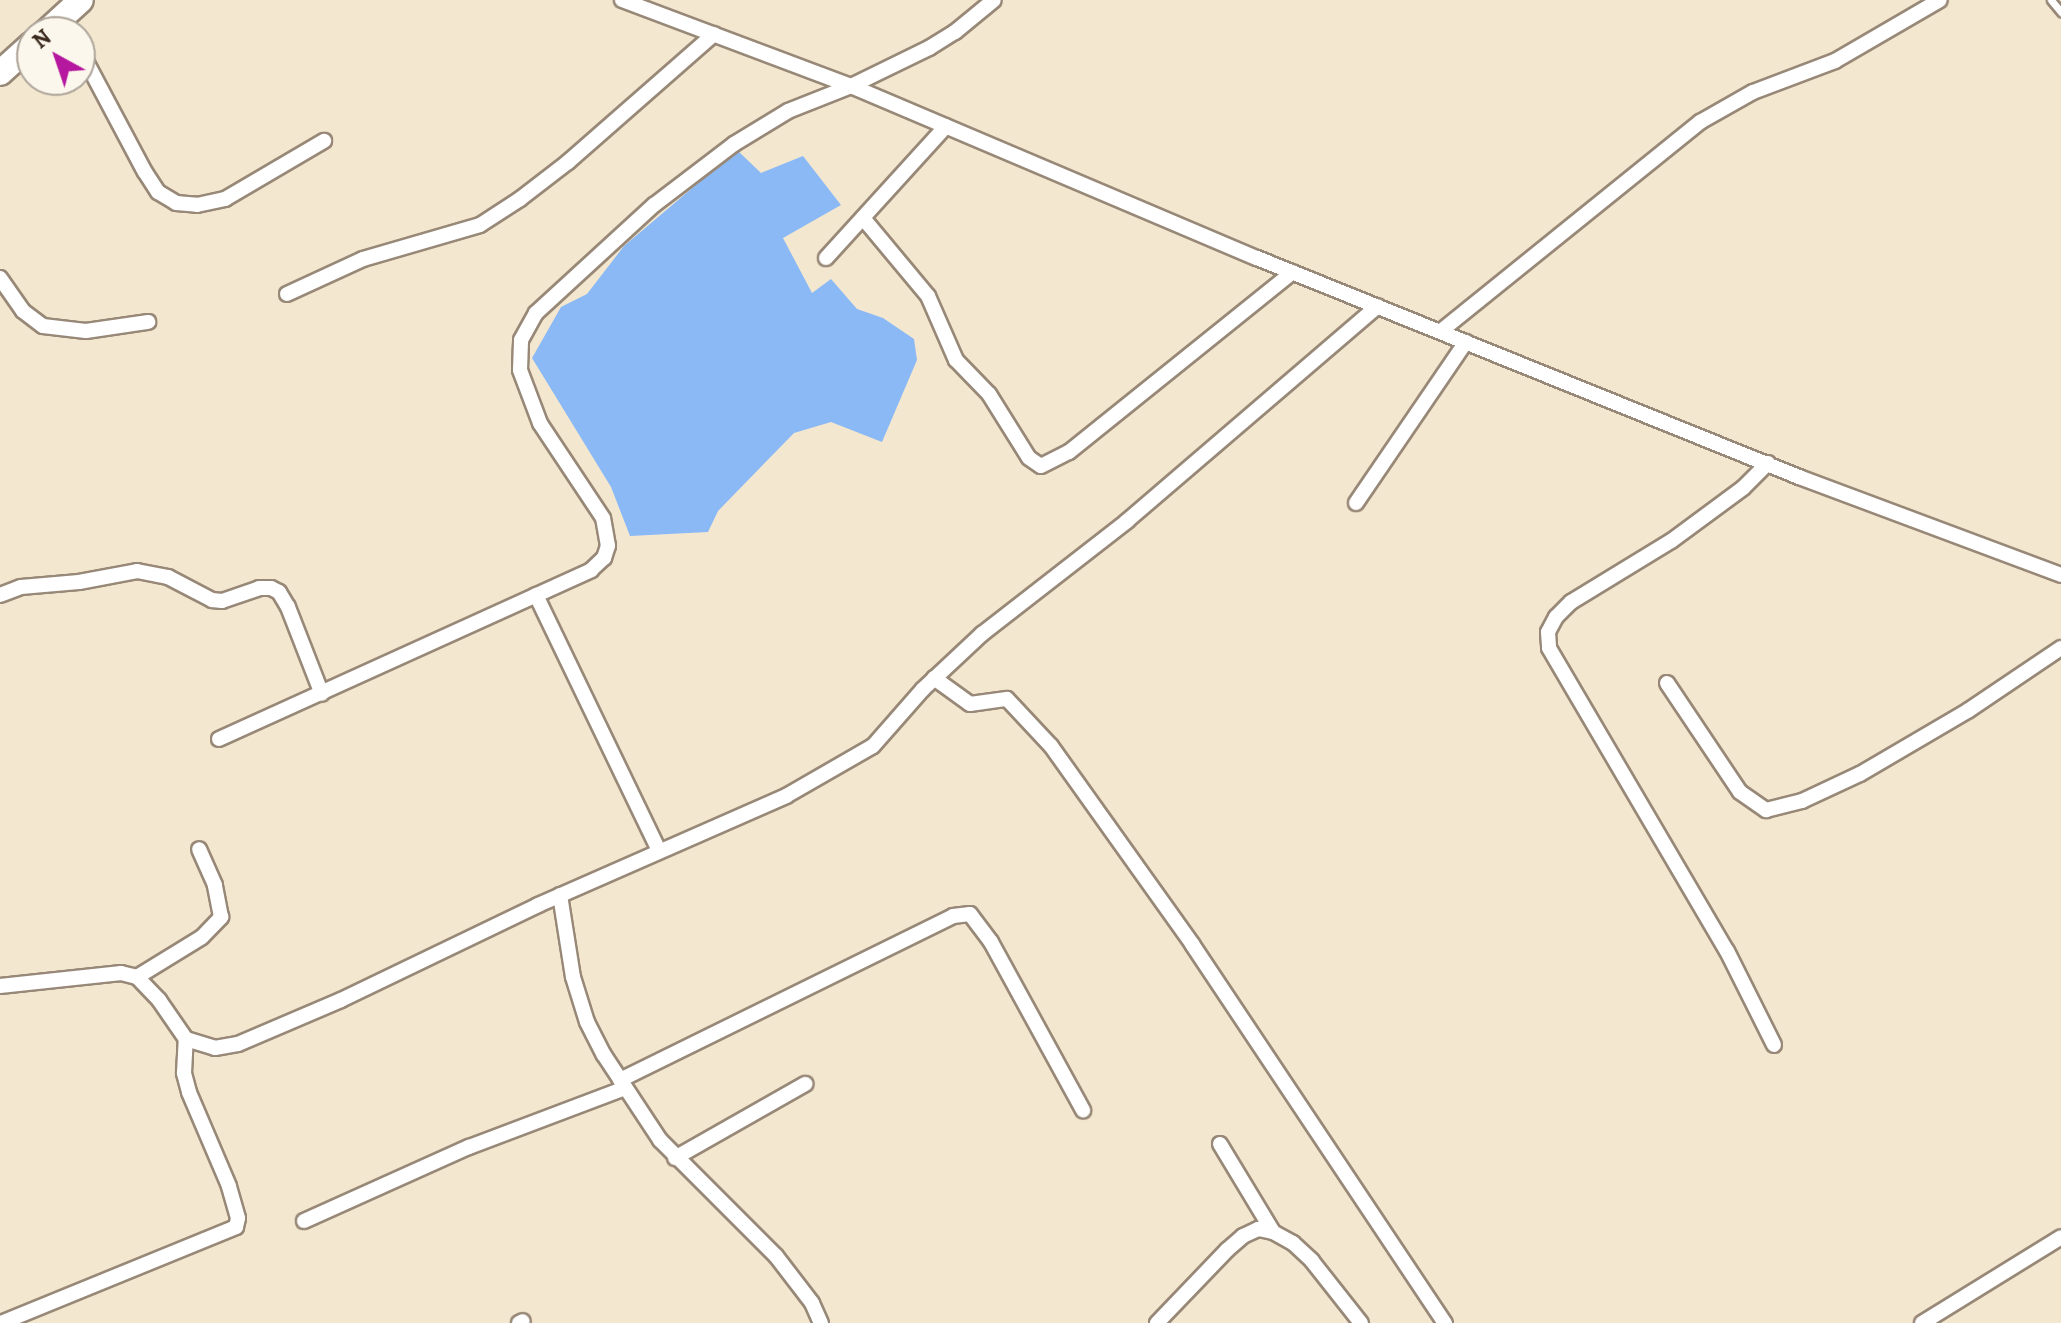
<!DOCTYPE html>
<html>
<head>
<meta charset="utf-8">
<style>
  body { margin:0 }
  #map { position:relative; width:2061px; height:1323px; overflow:hidden; background:#f4e7d0; font-family:Alegreya,serif }
  div>[style] { position:absolute }
  [style*='--x'] { left:calc(var(--x)*1px); top:calc(var(--y)*1px); width:calc(var(--w)*1px); rotate:calc(var(--a)*1deg) }
  .water>* { inset:0; background:#8ab9f5 }
  .roads { filter:drop-shadow(2px 0 #988877) drop-shadow(-2px 0 #988877) drop-shadow(0 2px #988877) drop-shadow(0 -2px #988877) }
  .service>* { height:7px; margin:-3.5px; padding:0 3.5px; transform-origin:3.5px; border-radius:3.5px; background:#fff }
  .minor>* { height:14px; margin:-7px; padding:0 7px; transform-origin:7px; border-radius:7px; background:#fff }
  .trunk>* { height:24px; margin:-12px; padding:0 12px; transform-origin:12px; border-radius:12px; background:#fff }
  span { translate:-50% -50%; white-space:nowrap; text-align:center; line-height:1.15; -webkit-text-stroke:7px #fbf7ec; paint-order:stroke }
  .north { position:absolute; left:16px; top:16px; width:80px; height:80px; box-sizing:border-box; background:#fbf7ec; border:2px solid #aea59a; border-radius:50%; rotate:320deg; font-size:22px; font-weight:700; line-height:32px; text-align:center; color:#3b2a1e }
  .north::after { content:''; display:block; margin:auto; width:28px; height:36px; background:#b5179e; clip-path:polygon(50% 0,100% 100%,50% 72%,0 100%) }
</style>
</head>
<body>
<div id="map">
  <div class="water">
    <div style="clip-path:polygon(737px 150px,761px 173px,803px 156px,841px 205px,783px 238px,812px 293px,831px 279px,857px 309px,883px 318px,914px 339px,917px 360px,882px 442px,831px 422px,794px 433px,718px 511px,708px 532px,630px 536px,611px 487px,532px 358px,561px 307px,587px 294px,624px 246px)"></div>
  </div>
  <div class="roads">
    <div class="service">
      <div style="--x:2051;--y:0;--w:16;--a:50"></div>
    </div>
    <div class="minor">
      <div style="--x:622;--y:0;--w:245;--a:20.6"></div>
      <div style="--x:851;--y:86;--w:441;--a:23"></div>
      <div style="--x:1257;--y:258;--w:585;--a:22"></div>
      <div style="--x:1799;--y:477;--w:280;--a:20.5"></div>
      <div style="--x:80;--y:50;--w:138;--a:62"></div>
      <div style="--x:145;--y:172;--w:24;--a:57"></div>
      <div style="--x:158;--y:192;--w:21;--a:31"></div>
      <div style="--x:176;--y:203;--w:21;--a:5"></div>
      <div style="--x:197;--y:205;--w:29;--a:-12"></div>
      <div style="--x:225;--y:199;--w:115;--a:-30.4"></div>
      <div style="--x:863;--y:218;--w:102;--a:50.2"></div>
      <div style="--x:928;--y:296;--w:70;--a:66.4"></div>
      <div style="--x:956;--y:360;--w:47;--a:45.9"></div>
      <div style="--x:989;--y:394;--w:75;--a:58"></div>
      <div style="--x:1029;--y:458;--w:14;--a:34"></div>
      <div style="--x:1041;--y:466;--w:31;--a:-27"></div>
      <div style="--x:1069;--y:452;--w:287;--a:-38.8"></div>
      <div style="--x:826;--y:258;--w:178;--a:-47.7"></div>
      <div style="--x:0;--y:278;--w:40;--a:55.1"></div>
      <div style="--x:23;--y:311;--w:25;--a:37"></div>
      <div style="--x:43;--y:326;--w:43;--a:6.6"></div>
      <div style="--x:86;--y:331;--w:63;--a:-8.3"></div>
      <div style="--x:287;--y:294;--w:84;--a:-24.7"></div>
      <div style="--x:363;--y:259;--w:122;--a:-16.2"></div>
      <div style="--x:480;--y:225;--w:48;--a:-33"></div>
      <div style="--x:520;--y:199;--w:61;--a:-37.6"></div>
      <div style="--x:568;--y:162;--w:194;--a:-41.2"></div>
      <div style="--x:1441;--y:331;--w:333;--a:-38.9"></div>
      <div style="--x:1700;--y:122;--w:61;--a:-29.5"></div>
      <div style="--x:1753;--y:92;--w:88;--a:-20.7"></div>
      <div style="--x:1835;--y:61;--w:121;--a:-30.2"></div>
      <div style="--x:1768;--y:463;--w:35;--a:135"></div>
      <div style="--x:1743;--y:488;--w:89;--a:143.6"></div>
      <div style="--x:1671;--y:541;--w:117;--a:148.6"></div>
      <div style="--x:1571;--y:602;--w:21;--a:135"></div>
      <div style="--x:1556;--y:617;--w:17;--a:118"></div>
      <div style="--x:1548;--y:632;--w:16;--a:86"></div>
      <div style="--x:1549;--y:648;--w:351;--a:59.6"></div>
      <div style="--x:1727;--y:951;--w:105;--a:63.4"></div>
      <div style="--x:1356;--y:503;--w:195;--a:-55.7"></div>
      <div style="--x:0;--y:595;--w:22;--a:-21"></div>
      <div style="--x:21;--y:587;--w:58;--a:-4.9"></div>
      <div style="--x:79;--y:582;--w:59;--a:-10.7"></div>
      <div style="--x:137;--y:571;--w:32;--a:11"></div>
      <div style="--x:168;--y:577;--w:50;--a:27.6"></div>
      <div style="--x:212;--y:600;--w:10;--a:6"></div>
      <div style="--x:222;--y:601;--w:39;--a:-19"></div>
      <div style="--x:259;--y:588;--w:12;--a:0"></div>
      <div style="--x:271;--y:588;--w:9;--a:27"></div>
      <div style="--x:279;--y:592;--w:17;--a:59"></div>
      <div style="--x:288;--y:607;--w:93;--a:68.7"></div>
      <div style="--x:536;--y:595;--w:284;--a:64.3"></div>
      <div style="--x:934;--y:678;--w:44;--a:35.8"></div>
      <div style="--x:970;--y:704;--w:37;--a:-8"></div>
      <div style="--x:1007;--y:699;--w:64;--a:46.9"></div>
      <div style="--x:1051;--y:746;--w:243;--a:54.5"></div>
      <div style="--x:1192;--y:944;--w:456;--a:56.3"></div>
      <div style="--x:1667;--y:683;--w:131;--a:56.2"></div>
      <div style="--x:1740;--y:792;--w:32;--a:35"></div>
      <div style="--x:1766;--y:810;--w:37;--a:-14"></div>
      <div style="--x:1802;--y:801;--w:64;--a:-25"></div>
      <div style="--x:1860;--y:774;--w:126;--a:-30.4"></div>
      <div style="--x:1969;--y:710;--w:111;--a:-34"></div>
      <div style="--x:219;--y:739;--w:409;--a:-24.4"></div>
      <div style="--x:591;--y:570;--w:18;--a:-43"></div>
      <div style="--x:604;--y:558;--w:13;--a:-72"></div>
      <div style="--x:608;--y:546;--w:28;--a:-100"></div>
      <div style="--x:603;--y:518;--w:114;--a:-123.6"></div>
      <div style="--x:540;--y:423;--w:57;--a:-110.7"></div>
      <div style="--x:520;--y:370;--w:30;--a:-88"></div>
      <div style="--x:521;--y:340;--w:31;--a:-61"></div>
      <div style="--x:536;--y:313;--w:160;--a:-42.5"></div>
      <div style="--x:654;--y:205;--w:101;--a:-37.3"></div>
      <div style="--x:734;--y:144;--w:63;--a:-31.4"></div>
      <div style="--x:788;--y:111;--w:68;--a:-21.6"></div>
      <div style="--x:851;--y:86;--w:87;--a:-26"></div>
      <div style="--x:929;--y:48;--w:31;--a:-32"></div>
      <div style="--x:955;--y:32;--w:50;--a:-39.4"></div>
      <div style="--x:560;--y:895;--w:83;--a:81"></div>
      <div style="--x:573;--y:977;--w:47;--a:72.7"></div>
      <div style="--x:587;--y:1022;--w:37;--a:63"></div>
      <div style="--x:604;--y:1055;--w:102;--a:56.6"></div>
      <div style="--x:660;--y:1140;--w:164;--a:45"></div>
      <div style="--x:776;--y:1256;--w:59;--a:52.5"></div>
      <div style="--x:812;--y:1303;--w:22;--a:66"></div>
      <div style="--x:137;--y:977;--w:76;--a:-31.6"></div>
      <div style="--x:202;--y:937;--w:28;--a:-46"></div>
      <div style="--x:221;--y:917;--w:33;--a:-101"></div>
      <div style="--x:215;--y:885;--w:39;--a:-114"></div>
      <div style="--x:0;--y:986;--w:122;--a:-6.1"></div>
      <div style="--x:121;--y:973;--w:16;--a:14"></div>
      <div style="--x:137;--y:977;--w:32;--a:46"></div>
      <div style="--x:159;--y:1000;--w:47;--a:55.3"></div>
      <div style="--x:186;--y:1039;--w:30;--a:17"></div>
      <div style="--x:215;--y:1048;--w:23;--a:-10"></div>
      <div style="--x:238;--y:1044;--w:112;--a:-23.1"></div>
      <div style="--x:341;--y:1000;--w:219;--a:-25.7"></div>
      <div style="--x:538;--y:905;--w:271;--a:-23.7"></div>
      <div style="--x:786;--y:796;--w:100;--a:-29.9"></div>
      <div style="--x:873;--y:746;--w:76;--a:-48.7"></div>
      <div style="--x:923;--y:689;--w:81;--a:-43"></div>
      <div style="--x:982;--y:634;--w:184;--a:-37.9"></div>
      <div style="--x:1127;--y:521;--w:330;--a:-40.6"></div>
      <div style="--x:620;--y:1080;--w:371;--a:-26.2"></div>
      <div style="--x:953;--y:916;--w:17;--a:-7"></div>
      <div style="--x:970;--y:914;--w:35;--a:53"></div>
      <div style="--x:991;--y:942;--w:192;--a:61.3"></div>
      <div style="--x:1220;--y:1144;--w:103;--a:58.9"></div>
      <div style="--x:675;--y:1158;--w:150;--a:-29.6"></div>
      <div style="--x:304;--y:1221;--w:181;--a:-24.2"></div>
      <div style="--x:469;--y:1147;--w:167;--a:-20.7"></div>
      <div style="--x:1;--y:1323;--w:254;--a:-22.2"></div>
      <div style="--x:236;--y:1227;--w:9;--a:-77"></div>
      <div style="--x:238;--y:1218;--w:33;--a:-106"></div>
      <div style="--x:229;--y:1186;--w:102;--a:-113.1"></div>
      <div style="--x:189;--y:1092;--w:20;--a:-105"></div>
      <div style="--x:184;--y:1073;--w:34;--a:-87"></div>
      <div style="--x:519;--y:1323;--w:4;--a:-27"></div>
      <div style="--x:1157;--y:1323;--w:101;--a:-46.2"></div>
      <div style="--x:1227;--y:1250;--w:21;--a:-41"></div>
      <div style="--x:1243;--y:1236;--w:17;--a:-25"></div>
      <div style="--x:1258;--y:1229;--w:15;--a:11"></div>
      <div style="--x:1273;--y:1232;--w:23;--a:29"></div>
      <div style="--x:1293;--y:1243;--w:26;--a:43"></div>
      <div style="--x:1312;--y:1261;--w:79;--a:51.7"></div>
      <div style="--x:1922;--y:1323;--w:163;--a:-31.7"></div>
    </div>
    <div class="trunk">
      <div style="--x:46;--y:32;--w:47;--a:-42.4"></div>
      <div style="--x:0;--y:73;--w:43;--a:-42.2"></div>
    </div>
  </div>
  <div class="north">N</div>
</div>
</body>
</html>
